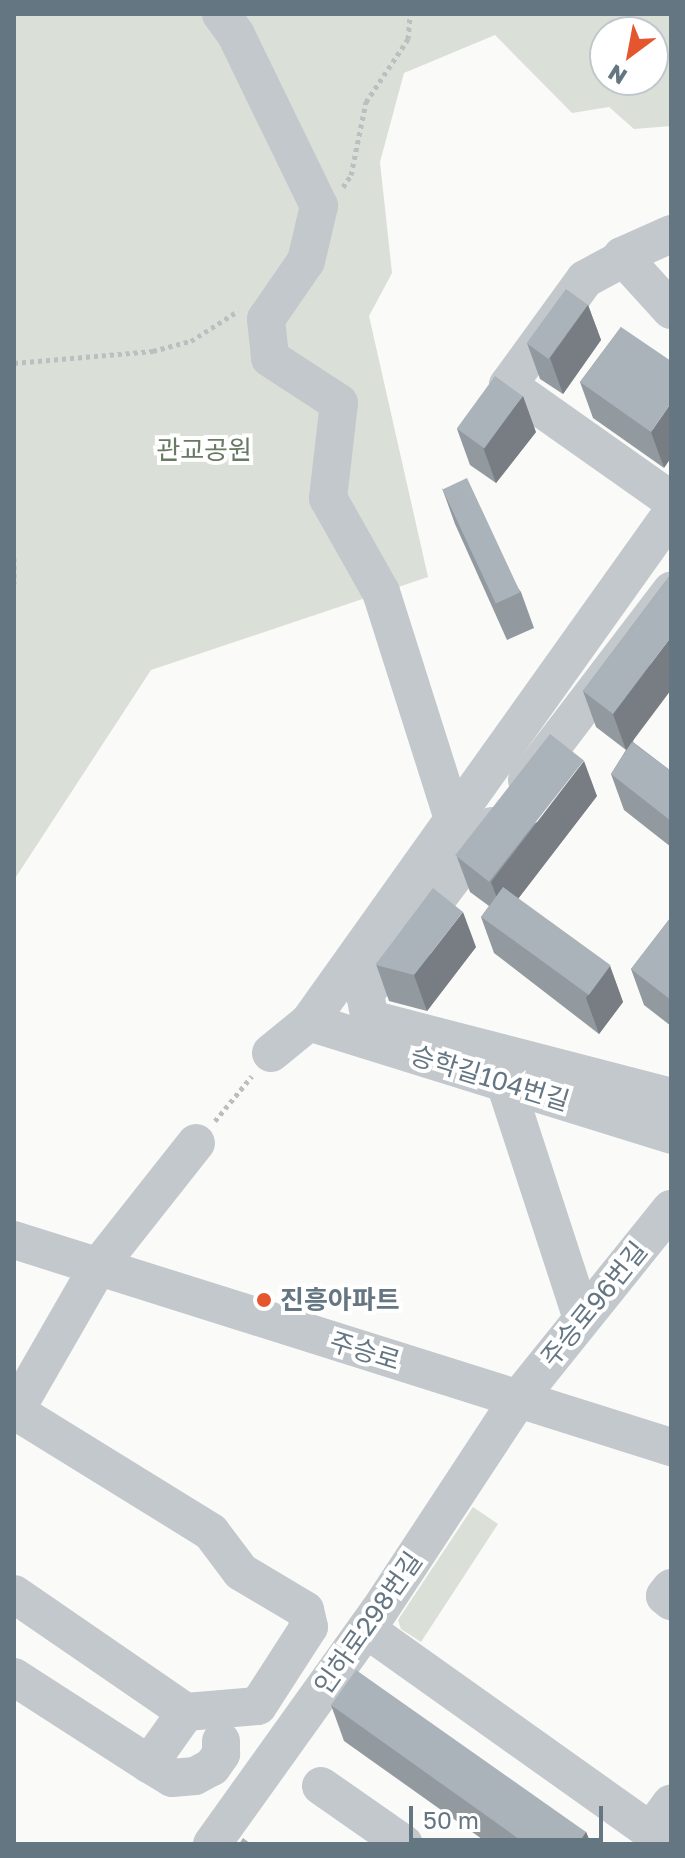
<!DOCTYPE html>
<html>
<head>
<meta charset="utf-8">
<style>
  body { margin:0 }
  #map { position:relative; width:685px; height:1858px; overflow:hidden; background:#fafaf8; font-family:"Golos Text","Noto Sans KR",sans-serif }
  div>[style] { position:absolute }
  [style*='--x'] { left:calc(var(--x)*1px); top:calc(var(--y)*1px); width:calc(var(--w)*1px); rotate:calc(var(--a)*1deg) }
  .green>* { inset:0; background:#dadfd7 }
  .path>* { height:5px; margin-top:-2.5px; transform-origin:0; background:repeating-linear-gradient(90deg,#bbbfc2 0 4px,transparent 0 8px) }
  .minor>* { height:38px; margin:-19px; padding:0 19px; transform-origin:19px; border-radius:19px; background:#c3c8cc }
  .wall>* { inset:0; background:#929a9f }
  .shaded-wall>* { inset:0; background:#777d82 }
  .building>* { inset:0; background:#aab3b9; transform-origin:0 0 }
  .dots>* { width:22px; height:22px; translate:-50% -50%; box-sizing:border-box; border:4px solid #fff; border-radius:50% }
  span { translate:-50% -50%; white-space:nowrap; text-align:center; line-height:1.15; -webkit-text-stroke:8px #fff; paint-order:stroke }
  .park-label { font-size:26px; color:#687a64 }
  .street-label { font-size:26px; color:#657683 }
  .poi-label { font-size:26px; color:#657683; font-weight:700 }
  .left { translate:0 -50%; text-align:left }
  .frame { position:absolute; inset:0; border:16px solid #657683; pointer-events:none }
  .north { position:absolute; left:589px; top:16px; width:80px; height:80px; box-sizing:border-box; background:#fff; border:2px solid #c1c8cd; border-radius:50%; rotate:212deg; font-size:22px; font-weight:700; line-height:32px; text-align:center; color:#657683 }
  .north::after { content:''; display:block; margin:auto; width:28px; height:36px; background:#e4572e; clip-path:polygon(50% 0,100% 100%,50% 72%,0 100%) }
  .scale { position:absolute; left:409px; top:1806px; width:194px; height:36px; box-sizing:border-box; border:4px solid #657683; border-top:0; padding-left:10px; font-size:24px; line-height:28px; white-space:nowrap; color:#657683; -webkit-text-stroke:6px #fff; paint-order:stroke }
</style>
</head>
<body>
<div id="map">
  <div class="green">
    <div style="clip-path:polygon(evenodd,14px 14px,671px 14px,671px 126px,634px 129px,609px 107px,572px 113px,495px 35px,404px 73px,380px 162px,392px 273px,369px 316px,428px 577px,151px 670px,14px 880px,14px 14px,605px 32px,653px 32px,653px 80px,605px 80px,605px 32px)"></div>
    <div style="clip-path:polygon(473px 1507px,498px 1524px,421px 1642px,401px 1629px,398px 1620px)"></div>
  </div>
  <div class="path">
    <div style="--x:343;--y:187;--w:14;--a:-56"></div>
    <div style="--x:351;--y:175;--w:75;--a:-78.4"></div>
    <div style="--x:366;--y:102;--w:76;--a:-56.3"></div>
    <div style="--x:408;--y:39;--w:25;--a:-85"></div>
    <div style="--x:14;--y:363;--w:140;--a:-4.9"></div>
    <div style="--x:153;--y:351;--w:39;--a:-15"></div>
    <div style="--x:191;--y:341;--w:56;--a:-32.6"></div>
    <div style="--x:14;--y:558;--w:26;--a:90"></div>
    <div style="--x:215;--y:1121;--w:58;--a:-50.6"></div>
  </div>
  <div class="minor">
    <div style="--x:221;--y:14;--w:26;--a:54"></div>
    <div style="--x:236;--y:35;--w:190;--a:64.1"></div>
    <div style="--x:319;--y:206;--w:57;--a:103.3"></div>
    <div style="--x:306;--y:261;--w:70;--a:124.6"></div>
    <div style="--x:266;--y:319;--w:39;--a:84"></div>
    <div style="--x:270;--y:358;--w:82;--a:33.1"></div>
    <div style="--x:339;--y:403;--w:96;--a:96.6"></div>
    <div style="--x:328;--y:498;--w:108;--a:60.6"></div>
    <div style="--x:381;--y:592;--w:238;--a:72.4"></div>
    <div style="--x:671;--y:234;--w:54;--a:155.8"></div>
    <div style="--x:622;--y:256;--w:73;--a:47.8"></div>
    <div style="--x:624;--y:258;--w:44;--a:151.7"></div>
    <div style="--x:585;--y:279;--w:131;--a:126"></div>
    <div style="--x:508;--y:385;--w:199;--a:35.2"></div>
    <div style="--x:527;--y:780;--w:238;--a:-52.7"></div>
    <div style="--x:492;--y:826;--w:211;--a:127.1"></div>
    <div style="--x:365;--y:994;--w:25;--a:79"></div>
    <div style="--x:370;--y:1019;--w:311;--a:14.5"></div>
    <div style="--x:309;--y:1022;--w:379;--a:17.3"></div>
    <div style="--x:271;--y:1053;--w:49;--a:-39.2"></div>
    <div style="--x:309;--y:1022;--w:624;--a:-54.53"></div>
    <div style="--x:505;--y:1066;--w:17;--a:90"></div>
    <div style="--x:505;--y:1083;--w:248;--a:71.9"></div>
    <div style="--x:14;--y:1240;--w:689;--a:17.49"></div>
    <div style="--x:14;--y:1413;--w:168;--a:-60.1"></div>
    <div style="--x:98;--y:1267;--w:158;--a:-51.7"></div>
    <div style="--x:671;--y:1588;--w:10;--a:127"></div>
    <div style="--x:665;--y:1596;--w:8;--a:40"></div>
    <div style="--x:14;--y:1594;--w:209;--a:34.5"></div>
    <div style="--x:186;--y:1712;--w:72;--a:-4.8"></div>
    <div style="--x:258;--y:1706;--w:94;--a:-57.2"></div>
    <div style="--x:309;--y:1627;--w:17;--a:-103"></div>
    <div style="--x:305;--y:1610;--w:74;--a:-149.3"></div>
    <div style="--x:241;--y:1572;--w:50;--a:-126.9"></div>
    <div style="--x:211;--y:1532;--w:230;--a:-148.3"></div>
    <div style="--x:366;--y:1629;--w:372;--a:35.4"></div>
    <div style="--x:14;--y:1677;--w:161;--a:32.8"></div>
    <div style="--x:149;--y:1764;--w:64;--a:-54.6"></div>
    <div style="--x:149;--y:1764;--w:27;--a:31"></div>
    <div style="--x:172;--y:1778;--w:23;--a:-5"></div>
    <div style="--x:195;--y:1776;--w:19;--a:-28"></div>
    <div style="--x:212;--y:1767;--w:16;--a:-55"></div>
    <div style="--x:221;--y:1754;--w:13;--a:-90"></div>
    <div style="--x:321;--y:1786;--w:101;--a:34.9"></div>
    <div style="--x:651;--y:1831;--w:34;--a:-54"></div>
    <div style="--x:212;--y:1844;--w:287;--a:-54.4"></div>
    <div style="--x:379;--y:1611;--w:254;--a:-56.7"></div>
    <div style="--x:518;--y:1399;--w:244;--a:-51.2"></div>
  </div>
  <div class="wall">
    <div style="clip-path:polygon(588px 305px,601px 340px,563px 394px,540px 379px,527px 343px)"></div>
    <div style="clip-path:polygon(621px 327px,664px 468px,593px 418px,580px 382px)"></div>
    <div style="clip-path:polygon(457px 429px,536px 432px,496px 483px,470px 465px)"></div>
    <div style="clip-path:polygon(442px 488px,521px 592px,534px 628px,507px 640px,455px 524px)"></div>
    <div style="clip-path:polygon(671px 574px,633px 742px,671px 771px,671px 847px,624px 810px,611px 774px,626px 750px,596px 727px,583px 691px)"></div>
    <div style="clip-path:polygon(597px 796px,518px 899px,610px 966px,623px 1002px,599px 1034px,494px 953px,481px 917px,489px 906px,470px 892px,457px 857px)"></div>
    <div style="clip-path:polygon(671px 917px,671px 1026px,644px 1005px,631px 969px)"></div>
    <div style="clip-path:polygon(476px 947px,427px 1011px,389px 1001px,376px 964px)"></div>
    <div style="clip-path:polygon(331px 1705px,586px 1832px,591px 1844px,489px 1844px,344px 1741px)"></div>
  </div>
  <div class="shaded-wall">
    <div style="clip-path:polygon(588px 305px,601px 340px,563px 394px,550px 358px)"></div>
    <div style="clip-path:polygon(523px 396px,536px 432px,496px 483px,483px 447px)"></div>
    <div style="clip-path:polygon(671px 403px,671px 458px,664px 468px,651px 432px)"></div>
    <div style="clip-path:polygon(671px 637px,671px 690px,626px 750px,613px 714px)"></div>
    <div style="clip-path:polygon(584px 761px,597px 796px,504px 917px,491px 882px)"></div>
    <div style="clip-path:polygon(463px 912px,476px 947px,427px 1011px,414px 975px)"></div>
    <div style="clip-path:polygon(610px 966px,623px 1002px,599px 1034px,586px 998px)"></div>
    <div style="clip-path:polygon(586px 1832px,591px 1844px,578px 1844px)"></div>
  </div>
  <div class="building">
    <div style="left:566px;top:289px;width:27px;height:67px;rotate:36deg"></div>
    <div style="clip-path:polygon(621px 327px,671px 361px,671px 403px,651px 432px,580px 382px)"></div>
    <div style="left:495px;top:376px;width:34px;height:65px;rotate:36deg"></div>
    <div style="left:467px;top:478px;width:126px;height:27px;rotate:65deg"></div>
    <div style="clip-path:polygon(671px 574px,671px 637px,613px 714px,583px 691px)"></div>
    <div style="left:550px;top:734px;width:43px;height:154px;rotate:38deg"></div>
    <div style="clip-path:polygon(632px 742px,671px 771px,671px 821px,611px 774px)"></div>
    <div style="left:503px;top:887px;width:133px;height:37px;rotate:36deg"></div>
    <div style="clip-path:polygon(433px 888px,463px 912px,414px 975px,376px 965px,376px 964px)"></div>
    <div style="clip-path:polygon(671px 917px,671px 1000px,631px 969px)"></div>
    <div style="clip-path:polygon(356px 1670px,586px 1832px,578px 1844px,526px 1844px,331px 1705px)"></div>
    <div style="clip-path:polygon(243px 1838px,251px 1844px,239px 1844px)"></div>
  </div>
  <div class="dots">
    <div style="left:264px;top:1300px;background:#e4572e"></div>
  </div>
  <div class="park-label">
    <span style="left:204px;top:450px">관교공원</span>
  </div>
  <div class="street-label">
    <span style="left:490px;top:1078px;rotate:17deg">승학길104번길</span>
    <span style="left:594px;top:1304px;rotate:-51deg">주승로96번길</span>
    <span style="left:365px;top:1351px;rotate:17deg">주승로</span>
    <span style="left:368px;top:1623px;rotate:-55deg">인하로298번길</span>
  </div>
  <div class="poi-label">
    <span class="left" style="left:280px;top:1300px">진흥아파트</span>
  </div>
  <div class="frame"></div>
  <div class="north">N</div>
  <div class="scale">50 m</div>
</div>
</body>
</html>
